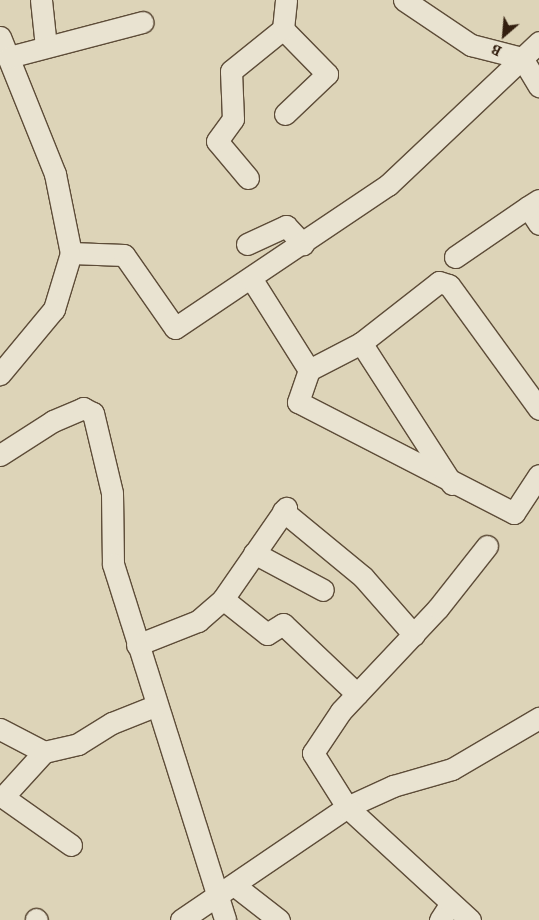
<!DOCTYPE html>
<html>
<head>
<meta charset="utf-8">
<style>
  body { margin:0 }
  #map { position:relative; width:539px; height:920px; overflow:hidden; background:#ddd4b8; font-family:Vollkorn,serif }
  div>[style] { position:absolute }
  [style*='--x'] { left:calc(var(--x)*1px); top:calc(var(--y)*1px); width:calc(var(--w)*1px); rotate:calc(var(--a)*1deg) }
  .roads { filter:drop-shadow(1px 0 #5d4c38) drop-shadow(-1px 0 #5d4c38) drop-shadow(0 1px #5d4c38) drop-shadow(0 -1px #5d4c38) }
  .minor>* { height:21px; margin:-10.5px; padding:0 10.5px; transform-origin:10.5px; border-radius:10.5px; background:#e9e3d1 }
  span { translate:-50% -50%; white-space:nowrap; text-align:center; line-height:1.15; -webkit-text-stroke:4px #e9e3d1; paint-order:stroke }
  .north { position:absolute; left:479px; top:10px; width:50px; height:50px; -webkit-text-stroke:4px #e9e3d1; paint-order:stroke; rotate:207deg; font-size:14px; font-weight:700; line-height:20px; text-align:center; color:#321e0e }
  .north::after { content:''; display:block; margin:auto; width:18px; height:22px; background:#321e0e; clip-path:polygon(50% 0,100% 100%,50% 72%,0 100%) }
</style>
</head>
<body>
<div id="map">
  <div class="roads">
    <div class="minor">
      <div style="--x:41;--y:0;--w:47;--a:83.9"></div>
      <div style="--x:404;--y:0;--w:81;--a:33.9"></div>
      <div style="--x:471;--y:45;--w:53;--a:14.3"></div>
      <div style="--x:522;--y:58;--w:33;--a:59"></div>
      <div style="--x:283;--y:29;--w:63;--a:45.6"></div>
      <div style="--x:327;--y:74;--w:58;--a:136.4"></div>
      <div style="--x:0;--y:37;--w:148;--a:68.1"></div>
      <div style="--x:55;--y:174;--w:81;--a:78.6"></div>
      <div style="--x:71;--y:253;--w:59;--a:106.9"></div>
      <div style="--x:54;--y:309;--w:85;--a:129.7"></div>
      <div style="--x:9;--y:57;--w:138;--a:-14.7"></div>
      <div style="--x:248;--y:178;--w:48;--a:-130"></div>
      <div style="--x:217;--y:141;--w:27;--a:-54"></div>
      <div style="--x:233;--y:119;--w:48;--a:-92.4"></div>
      <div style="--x:231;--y:71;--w:67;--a:-38.9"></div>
      <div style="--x:283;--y:29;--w:29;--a:-84"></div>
      <div style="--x:539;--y:200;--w:13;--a:148"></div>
      <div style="--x:528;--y:207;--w:20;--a:57"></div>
      <div style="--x:247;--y:244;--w:43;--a:-24.8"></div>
      <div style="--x:286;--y:226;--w:25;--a:47"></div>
      <div style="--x:71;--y:253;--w:53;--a:2.2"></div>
      <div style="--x:124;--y:255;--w:89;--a:55.1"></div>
      <div style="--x:175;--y:328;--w:257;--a:-33.9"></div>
      <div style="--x:388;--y:185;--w:208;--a:-43.4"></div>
      <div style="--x:455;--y:257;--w:88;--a:-34.4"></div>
      <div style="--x:251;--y:278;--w:109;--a:57.8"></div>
      <div style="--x:309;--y:370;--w:34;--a:109"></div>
      <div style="--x:298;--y:402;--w:243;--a:27.2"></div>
      <div style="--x:514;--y:513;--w:45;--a:-56.7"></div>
      <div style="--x:309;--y:370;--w:59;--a:-27.4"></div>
      <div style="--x:0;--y:455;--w:63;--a:-32.7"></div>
      <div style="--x:53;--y:421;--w:33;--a:-23"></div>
      <div style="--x:83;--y:408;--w:11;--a:27"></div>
      <div style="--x:93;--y:413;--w:82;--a:76.6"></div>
      <div style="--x:112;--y:493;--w:71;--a:89.2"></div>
      <div style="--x:113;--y:564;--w:373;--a:72.5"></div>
      <div style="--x:452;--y:484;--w:168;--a:-122.8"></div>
      <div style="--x:361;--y:343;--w:99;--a:-38"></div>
      <div style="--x:439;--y:282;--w:10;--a:17"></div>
      <div style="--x:449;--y:285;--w:153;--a:54"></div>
      <div style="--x:283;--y:511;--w:104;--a:39.5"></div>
      <div style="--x:363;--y:577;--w:77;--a:48.7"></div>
      <div style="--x:254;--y:553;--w:78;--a:28.2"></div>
      <div style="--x:223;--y:599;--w:56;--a:38.5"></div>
      <div style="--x:267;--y:634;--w:19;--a:-32"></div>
      <div style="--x:283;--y:624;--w:102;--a:43.4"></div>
      <div style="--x:137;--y:645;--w:66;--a:-21.5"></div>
      <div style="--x:198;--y:621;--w:33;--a:-41"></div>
      <div style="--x:223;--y:599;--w:111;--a:-55.3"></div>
      <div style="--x:0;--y:729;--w:50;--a:27.6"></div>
      <div style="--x:71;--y:845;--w:83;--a:-144.8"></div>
      <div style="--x:3;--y:797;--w:61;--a:-47.7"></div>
      <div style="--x:44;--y:752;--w:35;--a:-13"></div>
      <div style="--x:78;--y:744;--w:40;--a:-32"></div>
      <div style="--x:112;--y:723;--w:48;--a:-21.8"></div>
      <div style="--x:234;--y:885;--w:57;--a:37.9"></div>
      <div style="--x:36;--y:919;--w:1;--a:45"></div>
      <div style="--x:181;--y:920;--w:201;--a:-34.2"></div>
      <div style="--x:347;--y:807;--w:51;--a:-24.5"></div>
      <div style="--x:393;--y:786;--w:61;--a:-16.1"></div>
      <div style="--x:452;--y:769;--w:101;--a:-30.4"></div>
      <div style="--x:440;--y:920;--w:20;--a:-57"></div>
      <div style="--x:470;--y:920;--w:167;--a:-137.4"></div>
      <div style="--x:347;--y:807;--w:64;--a:-122.2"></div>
      <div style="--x:313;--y:753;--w:50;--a:-56.3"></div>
      <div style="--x:341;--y:711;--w:141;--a:-46.7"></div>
      <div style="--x:438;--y:608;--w:79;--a:-51.7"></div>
    </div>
  </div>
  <div class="north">B</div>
</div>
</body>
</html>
